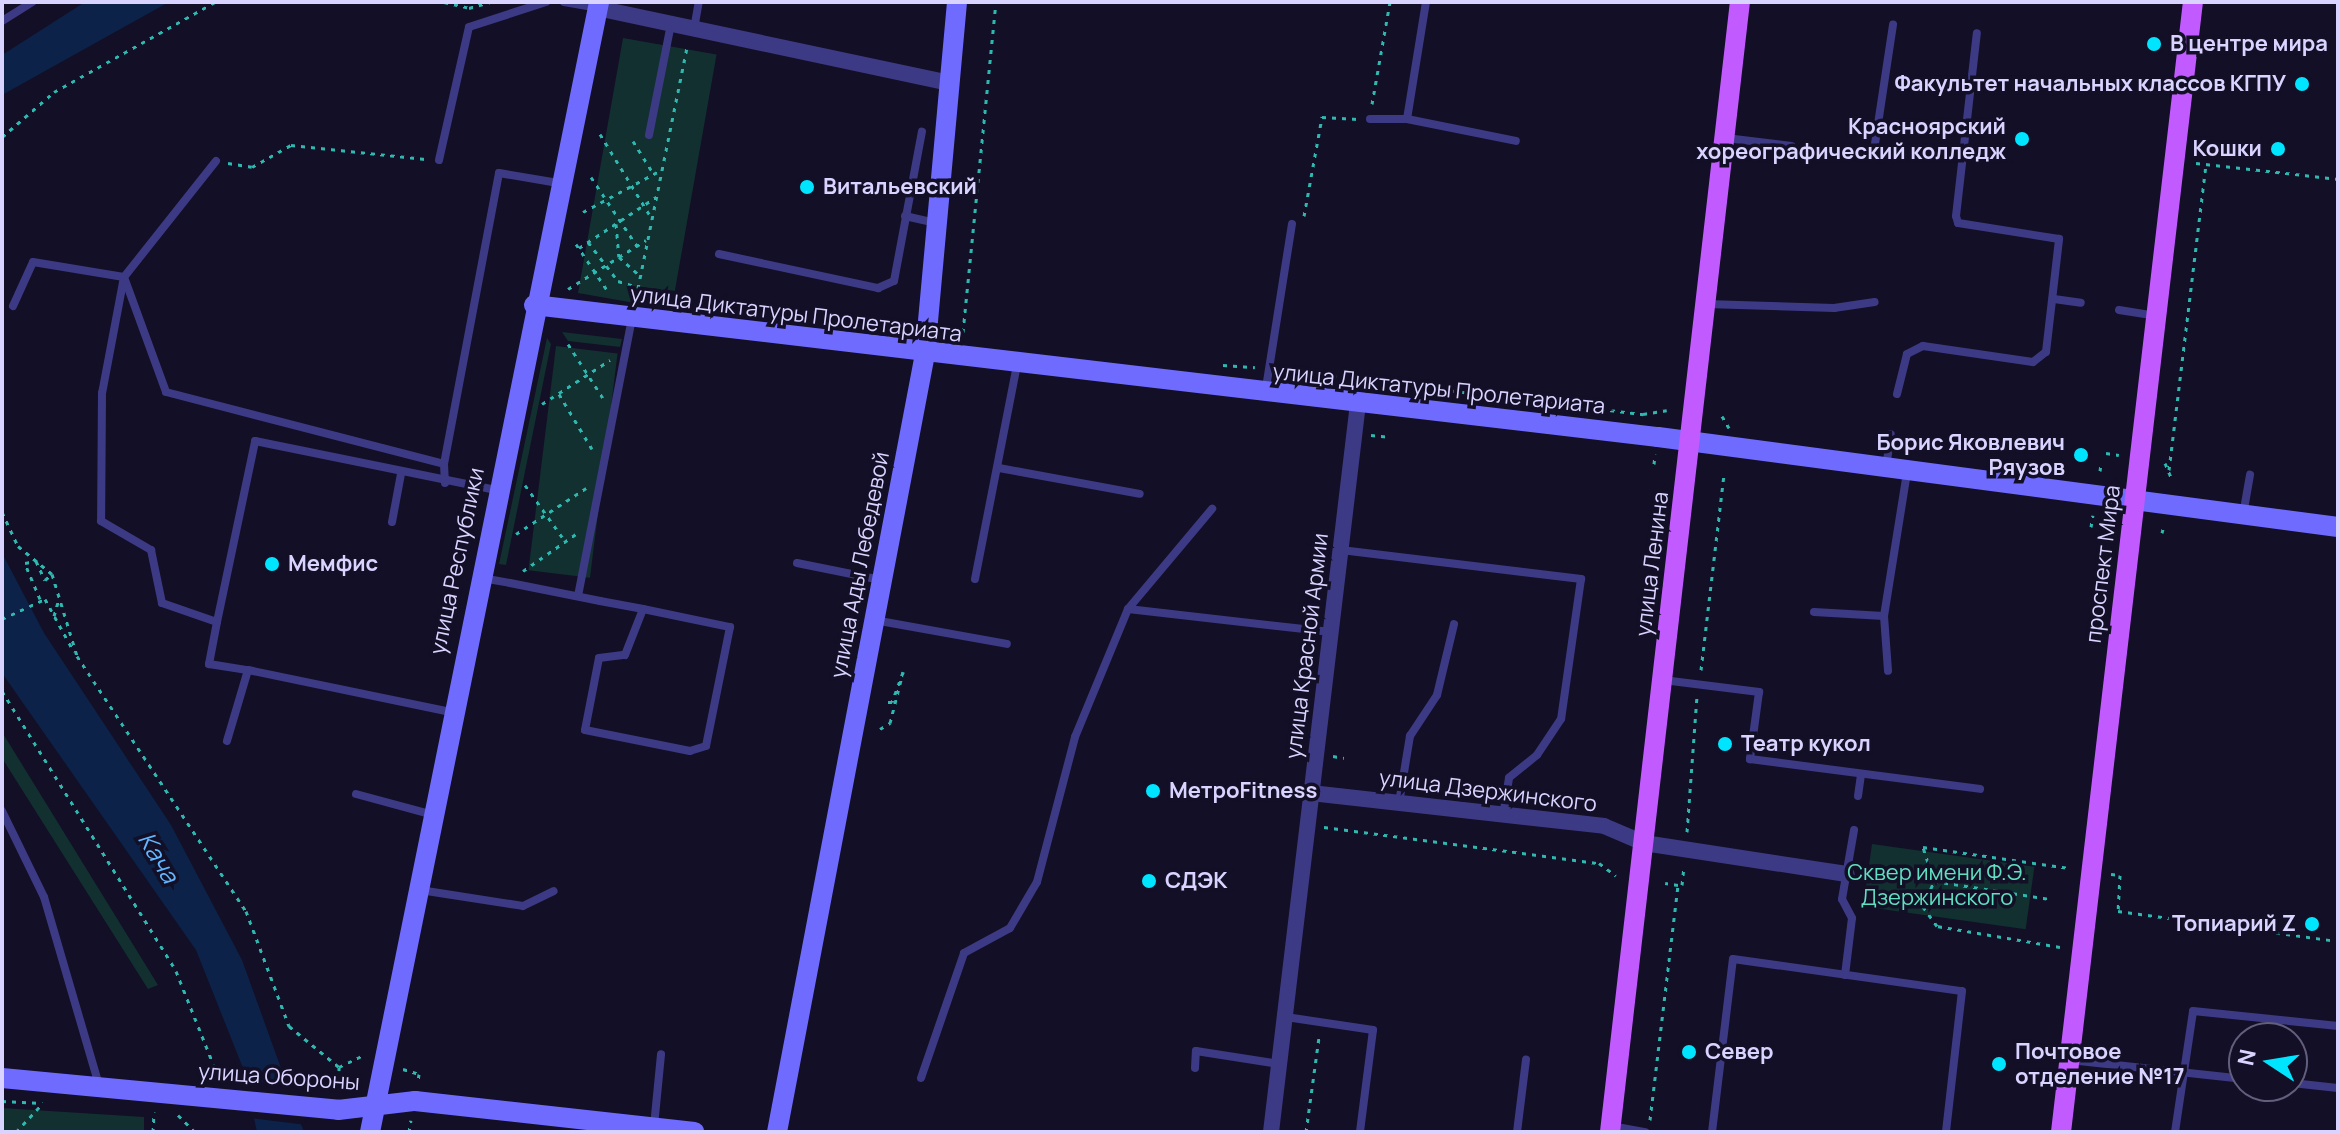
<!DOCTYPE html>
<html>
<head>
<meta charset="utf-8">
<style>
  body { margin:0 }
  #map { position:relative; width:2340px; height:1134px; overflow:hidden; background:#130f26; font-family:Manrope,sans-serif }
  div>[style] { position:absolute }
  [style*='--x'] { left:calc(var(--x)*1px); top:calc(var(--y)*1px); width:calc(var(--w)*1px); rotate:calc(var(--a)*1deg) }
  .green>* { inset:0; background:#12302f; transform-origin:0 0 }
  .water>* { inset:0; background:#0c2248 }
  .pier>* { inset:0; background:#130f26 }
  .path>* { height:3px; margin-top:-1.5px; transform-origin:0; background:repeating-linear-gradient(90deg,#2fb8b0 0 4px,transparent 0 10px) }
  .lane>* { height:8px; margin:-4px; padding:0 4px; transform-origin:4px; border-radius:4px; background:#3d3a85 }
  .street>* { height:16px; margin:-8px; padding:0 8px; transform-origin:8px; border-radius:8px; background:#3d3a85 }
  .secondary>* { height:20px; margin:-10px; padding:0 10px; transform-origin:10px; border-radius:10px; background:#6f6bff }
  .primary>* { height:20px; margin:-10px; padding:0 10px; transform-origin:10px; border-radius:10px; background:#c25bff }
  .dots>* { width:22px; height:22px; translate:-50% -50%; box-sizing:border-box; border:4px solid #130f26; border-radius:50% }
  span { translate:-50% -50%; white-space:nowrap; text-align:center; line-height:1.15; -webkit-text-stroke:7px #130f26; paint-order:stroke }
  .poi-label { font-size:22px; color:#d9d4ff; font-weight:700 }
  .left { translate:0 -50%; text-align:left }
  .right { translate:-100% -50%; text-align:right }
  .street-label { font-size:22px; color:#d9d4ff }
  .park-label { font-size:22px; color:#5fe0c0 }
  .water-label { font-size:24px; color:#62b6ff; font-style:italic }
  .frame { position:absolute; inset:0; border:4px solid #d9d4ff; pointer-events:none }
  .north { position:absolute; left:2228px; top:1022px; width:80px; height:80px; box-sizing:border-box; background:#130f26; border:2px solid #625e7d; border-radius:50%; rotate:282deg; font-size:22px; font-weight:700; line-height:32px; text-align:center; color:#d9d4ff }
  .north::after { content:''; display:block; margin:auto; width:28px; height:36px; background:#00e5ff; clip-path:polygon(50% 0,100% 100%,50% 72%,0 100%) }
</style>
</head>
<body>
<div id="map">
  <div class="green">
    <div style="left:623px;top:38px;width:95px;height:259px;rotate:10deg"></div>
    <div style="clip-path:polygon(562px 332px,622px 339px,620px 347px,568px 341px)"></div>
    <div style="clip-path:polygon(547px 338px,551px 344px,506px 565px,499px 564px)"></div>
    <div style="left:556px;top:346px;width:62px;height:226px;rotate:7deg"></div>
    <div style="clip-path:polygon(2px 732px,158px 985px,148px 989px,2px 758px)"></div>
    <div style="left:1872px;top:844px;width:164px;height:63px;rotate:8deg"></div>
    <div style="clip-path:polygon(2px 1108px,144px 1117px,144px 1132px,2px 1132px)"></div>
  </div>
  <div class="water">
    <div style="clip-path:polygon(85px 2px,169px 2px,2px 95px,2px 55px)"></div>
    <div style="clip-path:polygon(2px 553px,44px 633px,171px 825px,242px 960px,304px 1132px,257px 1132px,243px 1068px,196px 950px,2px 673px)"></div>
  </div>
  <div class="pier">
    <div style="clip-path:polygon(241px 1080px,296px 1086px,307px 1125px,250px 1118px)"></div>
  </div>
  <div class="path">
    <div style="--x:444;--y:2;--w:26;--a:13"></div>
    <div style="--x:469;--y:8;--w:22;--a:-16"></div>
    <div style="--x:1372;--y:104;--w:104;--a:-80"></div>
    <div style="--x:600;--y:134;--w:100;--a:58.5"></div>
    <div style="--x:2;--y:137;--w:69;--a:-40.9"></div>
    <div style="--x:54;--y:92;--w:184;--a:-29.2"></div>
    <div style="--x:633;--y:141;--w:39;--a:58"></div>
    <div style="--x:228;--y:163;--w:24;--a:9"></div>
    <div style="--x:252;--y:167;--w:45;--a:-29.4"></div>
    <div style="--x:291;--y:145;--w:135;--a:6"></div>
    <div style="--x:2196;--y:163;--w:143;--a:6.4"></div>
    <div style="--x:591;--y:177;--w:83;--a:56.3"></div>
    <div style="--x:583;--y:212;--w:89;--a:-28.3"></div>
    <div style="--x:1304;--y:216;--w:101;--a:-79.7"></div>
    <div style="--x:1322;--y:117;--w:36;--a:3"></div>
    <div style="--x:616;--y:224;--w:33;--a:85"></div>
    <div style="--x:619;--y:257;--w:28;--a:42"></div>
    <div style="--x:588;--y:242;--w:49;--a:52.4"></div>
    <div style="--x:618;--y:281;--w:21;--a:17"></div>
    <div style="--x:576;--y:244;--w:59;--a:56"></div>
    <div style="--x:579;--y:248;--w:92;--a:-33.5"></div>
    <div style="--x:568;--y:289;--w:92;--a:-32.1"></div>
    <div style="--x:636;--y:298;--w:255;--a:-78.5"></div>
    <div style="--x:963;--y:332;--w:332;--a:-84.3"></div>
    <div style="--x:568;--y:344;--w:64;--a:57.1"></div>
    <div style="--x:1223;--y:365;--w:32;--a:4"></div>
    <div style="--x:1283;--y:370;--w:363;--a:7"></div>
    <div style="--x:1643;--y:414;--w:24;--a:-9"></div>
    <div style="--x:559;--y:394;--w:64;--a:59"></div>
    <div style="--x:542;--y:404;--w:81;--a:-32.9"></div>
    <div style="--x:1722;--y:416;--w:14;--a:60"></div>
    <div style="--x:1371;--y:435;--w:20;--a:6"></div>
    <div style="--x:2106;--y:453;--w:13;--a:9"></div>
    <div style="--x:2165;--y:463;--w:15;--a:67"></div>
    <div style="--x:1654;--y:464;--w:10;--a:-84"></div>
    <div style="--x:2169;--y:470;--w:307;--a:-83.1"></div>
    <div style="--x:2100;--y:471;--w:7;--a:-82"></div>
    <div style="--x:525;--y:485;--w:69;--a:54.5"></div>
    <div style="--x:2;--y:512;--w:38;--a:65"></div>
    <div style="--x:18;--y:546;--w:44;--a:39.5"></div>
    <div style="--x:52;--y:574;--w:86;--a:73"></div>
    <div style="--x:77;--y:656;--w:306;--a:56.5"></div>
    <div style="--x:246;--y:911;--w:123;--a:69.5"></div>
    <div style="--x:289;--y:1026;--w:65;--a:39.4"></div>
    <div style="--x:2091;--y:527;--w:12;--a:-81"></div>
    <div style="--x:2162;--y:533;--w:8;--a:-76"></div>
    <div style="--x:516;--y:534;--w:84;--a:-33.3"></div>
    <div style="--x:2098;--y:541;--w:10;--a:11"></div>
    <div style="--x:523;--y:571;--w:65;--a:-34.9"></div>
    <div style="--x:40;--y:599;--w:39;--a:-113"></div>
    <div style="--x:25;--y:563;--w:11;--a:-10"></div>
    <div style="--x:36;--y:561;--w:21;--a:65"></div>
    <div style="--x:45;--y:580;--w:9;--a:-41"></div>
    <div style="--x:54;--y:616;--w:19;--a:-74"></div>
    <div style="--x:2;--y:619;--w:47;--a:-24.9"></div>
    <div style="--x:45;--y:599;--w:60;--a:61.3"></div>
    <div style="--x:1701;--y:670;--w:198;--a:-83.3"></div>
    <div style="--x:2;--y:691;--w:330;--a:58.1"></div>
    <div style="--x:176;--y:971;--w:113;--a:68.2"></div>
    <div style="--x:218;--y:1076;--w:14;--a:12"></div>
    <div style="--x:880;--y:729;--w:12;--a:-31"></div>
    <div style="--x:890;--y:723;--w:53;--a:-75.7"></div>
    <div style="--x:903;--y:672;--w:32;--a:110"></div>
    <div style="--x:892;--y:702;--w:7;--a:180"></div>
    <div style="--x:1333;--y:756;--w:11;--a:10"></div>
    <div style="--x:1324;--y:827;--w:277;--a:7.5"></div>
    <div style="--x:1599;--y:863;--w:21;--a:37"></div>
    <div style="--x:1687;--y:832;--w:135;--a:-85.8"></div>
    <div style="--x:2111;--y:874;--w:9;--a:6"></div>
    <div style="--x:2120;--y:875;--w:36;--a:93"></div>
    <div style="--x:2118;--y:911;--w:222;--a:7.8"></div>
    <div style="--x:1934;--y:881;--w:117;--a:8.8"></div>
    <div style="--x:1682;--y:885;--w:19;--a:-84"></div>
    <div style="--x:2060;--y:947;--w:125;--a:-170.3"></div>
    <div style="--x:1937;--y:926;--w:24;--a:-126"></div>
    <div style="--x:1923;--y:907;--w:28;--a:-67"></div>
    <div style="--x:1934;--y:881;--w:36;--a:-108"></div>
    <div style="--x:1923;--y:847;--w:148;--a:8.2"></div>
    <div style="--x:403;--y:1069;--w:17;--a:17"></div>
    <div style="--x:419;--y:1074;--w:7;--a:98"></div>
    <div style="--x:339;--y:1090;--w:23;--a:-90"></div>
    <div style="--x:339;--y:1067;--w:28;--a:-26"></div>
    <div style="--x:2;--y:1101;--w:40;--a:2.9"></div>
    <div style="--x:178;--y:1115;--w:24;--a:45"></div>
    <div style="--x:1650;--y:1120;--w:237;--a:-83.2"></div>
    <div style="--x:1678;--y:885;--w:13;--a:-171"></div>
    <div style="--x:16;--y:1132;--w:40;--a:-47"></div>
    <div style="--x:153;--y:1132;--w:20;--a:-87"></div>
    <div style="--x:409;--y:1132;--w:12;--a:-81"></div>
    <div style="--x:1306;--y:1132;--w:96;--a:-82.2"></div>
  </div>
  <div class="lane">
    <div style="--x:564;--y:2;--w:34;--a:10"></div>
    <div style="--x:2;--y:21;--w:36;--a:-32"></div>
    <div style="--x:694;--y:29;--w:27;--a:-80"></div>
    <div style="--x:1370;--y:119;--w:37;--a:0"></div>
    <div style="--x:1407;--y:119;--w:111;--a:11.4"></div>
    <div style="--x:1407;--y:119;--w:119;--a:-80.8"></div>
    <div style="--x:649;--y:135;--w:113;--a:-78.8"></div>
    <div style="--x:1726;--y:138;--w:66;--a:6.9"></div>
    <div style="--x:1830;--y:151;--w:43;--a:7.9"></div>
    <div style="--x:1873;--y:157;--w:134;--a:-81.4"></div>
    <div style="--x:439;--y:160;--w:136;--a:-77.3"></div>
    <div style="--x:469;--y:27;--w:81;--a:-18"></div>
    <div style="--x:216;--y:161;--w:148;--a:128.4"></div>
    <div style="--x:124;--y:277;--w:118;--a:100.7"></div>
    <div style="--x:102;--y:393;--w:128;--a:90.4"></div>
    <div style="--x:101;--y:521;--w:58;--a:30.1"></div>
    <div style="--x:151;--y:550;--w:54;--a:78.3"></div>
    <div style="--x:162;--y:603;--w:58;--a:19.1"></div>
    <div style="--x:217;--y:622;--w:43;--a:100.8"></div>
    <div style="--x:209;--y:664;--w:39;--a:9"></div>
    <div style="--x:248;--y:670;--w:74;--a:106.5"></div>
    <div style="--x:905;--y:216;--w:31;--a:13"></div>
    <div style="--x:719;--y:254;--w:163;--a:12.1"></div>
    <div style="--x:878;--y:288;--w:17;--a:-24"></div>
    <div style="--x:894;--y:281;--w:152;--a:-79.4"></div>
    <div style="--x:2054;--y:299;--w:27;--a:8"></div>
    <div style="--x:1706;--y:304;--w:128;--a:1.8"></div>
    <div style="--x:1834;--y:308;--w:41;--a:-8.3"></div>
    <div style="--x:13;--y:306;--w:48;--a:-65.6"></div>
    <div style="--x:33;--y:262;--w:92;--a:9.4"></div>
    <div style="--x:124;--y:277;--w:122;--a:69.9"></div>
    <div style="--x:166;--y:392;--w:287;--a:14.5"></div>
    <div style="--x:444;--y:464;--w:19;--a:87"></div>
    <div style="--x:2119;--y:310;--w:36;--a:9"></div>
    <div style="--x:1266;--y:388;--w:166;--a:-81"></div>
    <div style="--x:1897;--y:394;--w:41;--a:-76"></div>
    <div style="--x:1907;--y:354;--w:18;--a:-27"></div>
    <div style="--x:1923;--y:346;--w:111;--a:8.3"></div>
    <div style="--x:2033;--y:362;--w:16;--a:-38"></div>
    <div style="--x:2046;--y:352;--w:114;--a:-83.4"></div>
    <div style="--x:2059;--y:239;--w:102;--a:-171"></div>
    <div style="--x:1958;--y:223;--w:7;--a:-106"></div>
    <div style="--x:1956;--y:216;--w:184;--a:-83.5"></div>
    <div style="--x:444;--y:464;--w:296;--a:-79.3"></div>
    <div style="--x:499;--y:173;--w:60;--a:9.6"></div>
    <div style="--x:999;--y:468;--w:143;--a:10.4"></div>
    <div style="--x:1886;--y:468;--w:34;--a:-82"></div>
    <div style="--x:2243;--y:515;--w:41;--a:-80.1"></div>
    <div style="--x:392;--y:522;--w:49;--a:-79.4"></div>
    <div style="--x:1341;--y:550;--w:242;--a:6.9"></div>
    <div style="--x:1581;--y:579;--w:141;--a:98.1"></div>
    <div style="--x:1561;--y:719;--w:43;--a:123.7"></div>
    <div style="--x:1537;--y:755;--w:36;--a:141"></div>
    <div style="--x:1509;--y:778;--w:36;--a:99"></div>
    <div style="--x:797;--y:563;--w:86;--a:11.4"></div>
    <div style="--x:482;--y:578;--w:28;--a:10"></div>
    <div style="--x:510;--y:583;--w:92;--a:11.3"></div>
    <div style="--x:600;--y:601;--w:44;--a:10.5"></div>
    <div style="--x:643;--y:609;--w:89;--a:11.7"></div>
    <div style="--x:730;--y:627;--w:121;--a:101.4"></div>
    <div style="--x:706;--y:746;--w:17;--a:163"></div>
    <div style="--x:690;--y:751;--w:107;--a:-168.7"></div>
    <div style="--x:585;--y:730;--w:73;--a:-79"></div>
    <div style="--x:599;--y:658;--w:26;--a:-7"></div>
    <div style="--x:625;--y:655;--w:49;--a:-68.6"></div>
    <div style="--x:975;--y:579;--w:218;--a:-78.9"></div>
    <div style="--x:578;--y:596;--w:283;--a:-79"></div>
    <div style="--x:1128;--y:609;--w:204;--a:6.5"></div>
    <div style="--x:1814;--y:612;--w:70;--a:3.3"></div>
    <div style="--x:1884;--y:616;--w:55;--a:85.8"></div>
    <div style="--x:1884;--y:616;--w:146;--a:-80.9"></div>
    <div style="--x:874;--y:620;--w:135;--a:10.2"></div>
    <div style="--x:217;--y:622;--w:185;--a:-78.1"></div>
    <div style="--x:255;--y:441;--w:246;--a:11.5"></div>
    <div style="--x:248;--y:670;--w:207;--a:11.7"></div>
    <div style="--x:1663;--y:680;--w:97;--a:7.1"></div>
    <div style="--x:1759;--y:692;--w:68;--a:97.7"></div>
    <div style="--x:1750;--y:759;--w:232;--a:7.4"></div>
    <div style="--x:356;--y:794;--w:77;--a:15.1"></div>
    <div style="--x:1858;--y:796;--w:22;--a:-82"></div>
    <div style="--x:1399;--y:803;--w:68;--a:-80.7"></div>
    <div style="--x:1410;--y:736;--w:49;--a:-56.6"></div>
    <div style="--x:1437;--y:695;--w:73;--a:-76.5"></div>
    <div style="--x:2;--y:811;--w:96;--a:64"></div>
    <div style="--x:44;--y:897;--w:196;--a:73.7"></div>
    <div style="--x:420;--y:890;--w:104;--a:8.8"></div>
    <div style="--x:523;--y:906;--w:34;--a:-26"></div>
    <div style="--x:1845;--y:975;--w:57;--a:-83"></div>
    <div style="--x:1852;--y:918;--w:21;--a:-118"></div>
    <div style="--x:1842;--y:899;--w:70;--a:-80.1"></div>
    <div style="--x:1286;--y:1017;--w:88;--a:8.5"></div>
    <div style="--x:1373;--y:1030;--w:103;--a:97.3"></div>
    <div style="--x:2070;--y:1060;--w:175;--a:6.2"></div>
    <div style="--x:1195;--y:1068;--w:17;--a:-87"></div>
    <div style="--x:1196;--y:1051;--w:84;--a:8.9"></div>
    <div style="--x:921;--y:1078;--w:132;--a:-71"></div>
    <div style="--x:964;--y:953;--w:52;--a:-28.5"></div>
    <div style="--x:1010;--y:928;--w:53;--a:-59.6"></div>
    <div style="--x:1037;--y:882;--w:150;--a:-75.3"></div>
    <div style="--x:1075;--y:737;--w:139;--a:-67.5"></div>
    <div style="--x:1128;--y:609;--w:131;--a:-50"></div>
    <div style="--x:2292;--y:1083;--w:46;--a:6.2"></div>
    <div style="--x:654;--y:1126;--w:72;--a:-84.4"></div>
    <div style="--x:1611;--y:1126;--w:35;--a:10"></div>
    <div style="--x:1517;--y:1132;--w:73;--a:-82.9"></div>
    <div style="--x:1712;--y:1132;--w:174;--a:-83.1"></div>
    <div style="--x:1733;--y:959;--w:231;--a:8"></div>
    <div style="--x:1962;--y:991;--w:142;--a:96.5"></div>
    <div style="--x:2175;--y:1132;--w:122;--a:-81.5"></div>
    <div style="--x:2193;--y:1011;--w:146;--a:5.9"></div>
  </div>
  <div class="street">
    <div style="--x:597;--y:8;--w:361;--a:12"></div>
    <div style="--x:1311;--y:793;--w:295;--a:6.4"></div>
    <div style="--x:1604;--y:826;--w:43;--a:23"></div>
    <div style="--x:1644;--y:843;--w:205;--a:8.7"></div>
    <div style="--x:1271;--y:1132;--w:733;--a:-83.19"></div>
  </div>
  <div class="secondary">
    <div style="--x:534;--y:305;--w:1132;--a:6.7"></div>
    <div style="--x:1658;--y:437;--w:686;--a:7.54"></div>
    <div style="--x:2;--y:1078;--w:338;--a:5.4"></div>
    <div style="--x:338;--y:1110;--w:78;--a:-6.7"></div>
    <div style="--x:415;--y:1101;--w:281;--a:6.3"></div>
    <div style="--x:370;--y:1132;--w:1153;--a:-78.54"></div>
    <div style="--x:777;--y:1132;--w:792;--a:-79.23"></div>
    <div style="--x:925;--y:354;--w:353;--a:-84.8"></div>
  </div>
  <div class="primary">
    <div style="--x:1610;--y:1132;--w:1137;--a:-83.44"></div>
    <div style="--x:2061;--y:1132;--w:1138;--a:-83.34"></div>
  </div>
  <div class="dots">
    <div style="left:2154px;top:44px;background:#00e5ff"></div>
    <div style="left:2302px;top:84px;background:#00e5ff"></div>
    <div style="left:2022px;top:139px;background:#00e5ff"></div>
    <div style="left:2278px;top:149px;background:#00e5ff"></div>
    <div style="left:807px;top:187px;background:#00e5ff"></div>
    <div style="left:2081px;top:455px;background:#00e5ff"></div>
    <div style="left:272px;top:564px;background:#00e5ff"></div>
    <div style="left:1725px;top:744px;background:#00e5ff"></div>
    <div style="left:1153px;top:791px;background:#00e5ff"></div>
    <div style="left:1149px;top:881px;background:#00e5ff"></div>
    <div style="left:2312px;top:924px;background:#00e5ff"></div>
    <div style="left:1689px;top:1052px;background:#00e5ff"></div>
    <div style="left:1999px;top:1064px;background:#00e5ff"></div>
  </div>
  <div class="poi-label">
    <span class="left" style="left:2170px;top:44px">В центре мира</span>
    <span class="right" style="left:2286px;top:84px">Факультет начальных классов КГПУ</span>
    <span class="right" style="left:2006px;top:139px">Красноярский<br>хореографический колледж</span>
    <span class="right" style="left:2262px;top:149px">Кошки</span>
    <span class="left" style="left:823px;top:187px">Витальевский</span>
    <span class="right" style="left:2065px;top:455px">Борис Яковлевич<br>Ряузов</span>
    <span class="left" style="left:288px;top:564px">Мемфис</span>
    <span class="left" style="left:1741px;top:744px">Театр кукол</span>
    <span class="left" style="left:1169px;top:791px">МетроFitness</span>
    <span class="left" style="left:1165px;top:881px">СДЭК</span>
    <span class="right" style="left:2296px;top:924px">Топиарий Z</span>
    <span class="left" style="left:2015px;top:1064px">Почтовое<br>отделение №17</span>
    <span class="left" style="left:1705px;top:1052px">Север</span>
  </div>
  <div class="street-label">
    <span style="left:796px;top:314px;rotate:7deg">улица Диктатуры Пролетариата</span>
    <span style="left:1439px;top:389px;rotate:6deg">улица Диктатуры Пролетариата</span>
    <span style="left:457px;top:561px;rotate:-78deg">улица Республики</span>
    <span style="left:1652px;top:564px;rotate:-83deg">улица Ленина</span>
    <span style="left:2103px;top:564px;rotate:-83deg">проспект Мира</span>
    <span style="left:860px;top:565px;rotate:-79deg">улица Ады Лебедевой</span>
    <span style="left:1307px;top:646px;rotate:-83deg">улица Красной Армии</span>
    <span style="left:1488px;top:791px;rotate:7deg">улица Дзержинского</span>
    <span style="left:279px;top:1077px;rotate:4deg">улица Обороны</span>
  </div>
  <div class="park-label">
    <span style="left:1937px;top:885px">Сквер имени Ф.Э.<br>Дзержинского</span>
  </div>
  <div class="water-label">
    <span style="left:159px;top:857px;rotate:59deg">Кача</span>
  </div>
  <div class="frame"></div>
  <div class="north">N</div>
</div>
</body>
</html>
